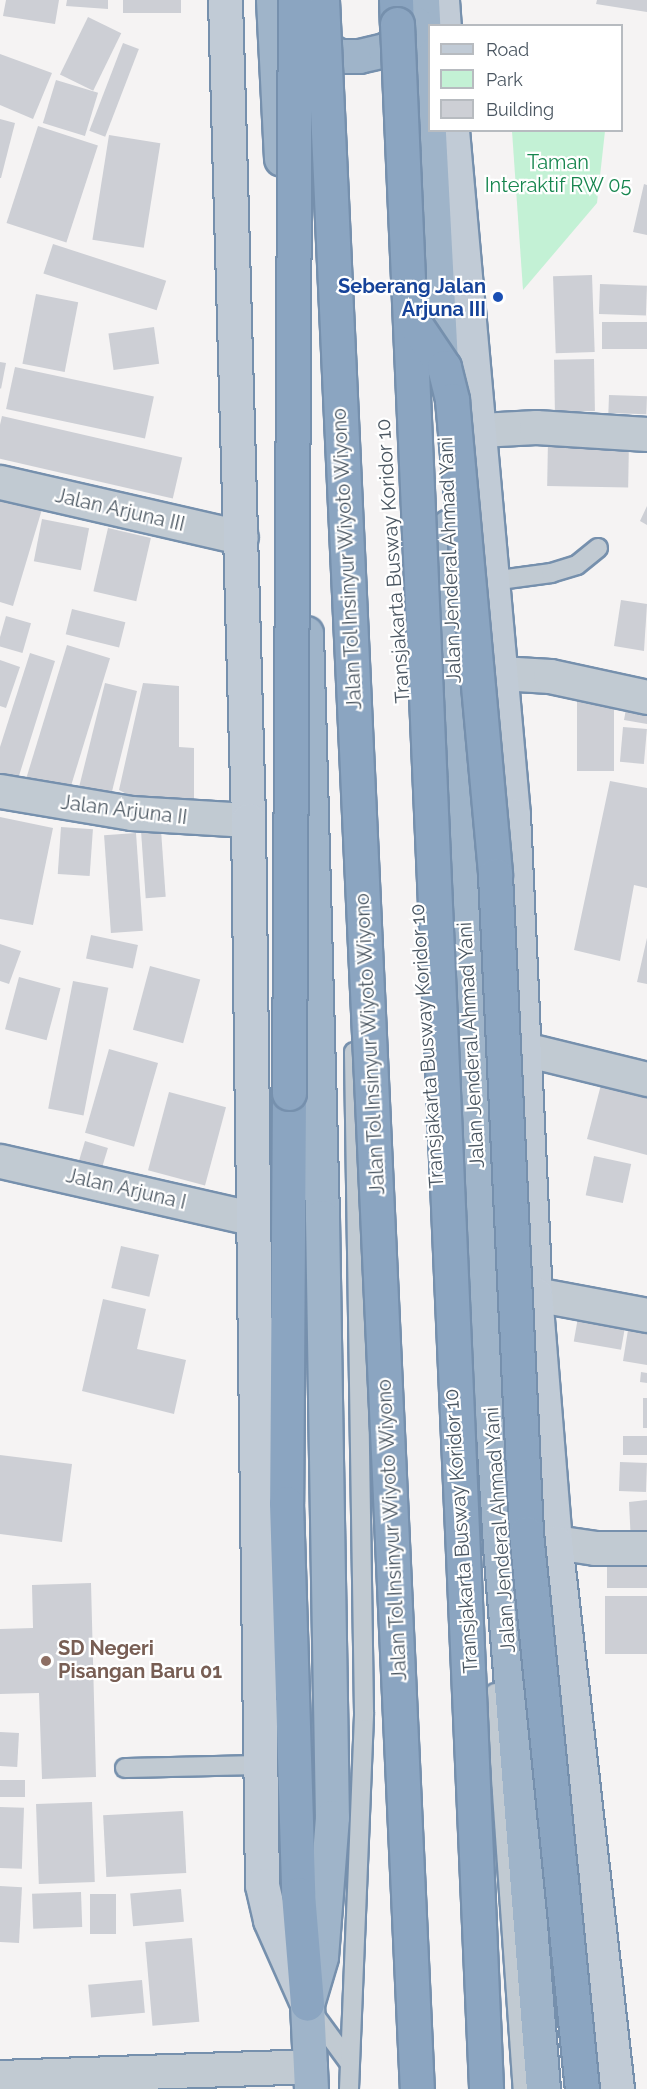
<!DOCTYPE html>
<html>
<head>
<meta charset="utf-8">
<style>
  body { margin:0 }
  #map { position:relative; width:647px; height:2089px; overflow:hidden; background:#f5f3f3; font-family:Raleway,sans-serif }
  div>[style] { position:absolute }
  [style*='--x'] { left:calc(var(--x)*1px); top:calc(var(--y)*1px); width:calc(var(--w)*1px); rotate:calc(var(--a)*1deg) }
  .green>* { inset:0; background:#c3f1d5 }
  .building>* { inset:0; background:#cdcfd5; transform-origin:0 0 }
  .roads { filter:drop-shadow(2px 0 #7690ad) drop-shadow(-2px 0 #7690ad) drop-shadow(0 2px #7690ad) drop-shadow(0 -2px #7690ad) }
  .service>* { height:18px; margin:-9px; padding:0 9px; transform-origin:9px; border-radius:9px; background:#c1cad2 }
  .minor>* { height:33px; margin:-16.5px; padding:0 16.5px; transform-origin:16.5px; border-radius:16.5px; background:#c1cad2 }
  .tertiary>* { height:33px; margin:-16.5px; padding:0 16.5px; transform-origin:16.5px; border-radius:16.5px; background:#c1cad2 }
  .secondary>* { height:33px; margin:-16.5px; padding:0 16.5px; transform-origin:16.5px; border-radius:16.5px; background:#c1cbd6 }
  .trunk>* { height:33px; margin:-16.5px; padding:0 16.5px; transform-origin:16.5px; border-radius:16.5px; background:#9fb4c9 }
  .motorway>* { height:33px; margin:-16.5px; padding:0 16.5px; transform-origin:16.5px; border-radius:16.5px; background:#8ba5c1 }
  .bridges { filter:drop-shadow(2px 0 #7690ad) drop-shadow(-2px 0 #7690ad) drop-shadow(0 2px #7690ad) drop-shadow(0 -2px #7690ad) }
  .motorway-bridge>* { height:33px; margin:-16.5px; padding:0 16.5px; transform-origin:16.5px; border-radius:16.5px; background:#8ba5c1 }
  .dots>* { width:16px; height:16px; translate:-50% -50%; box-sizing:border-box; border:3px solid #fff; border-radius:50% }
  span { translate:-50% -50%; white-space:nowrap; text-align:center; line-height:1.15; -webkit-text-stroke:4.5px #fff; paint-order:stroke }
  .park-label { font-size:20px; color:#17864f }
  .transit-label { font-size:20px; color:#164399; font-weight:700 }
  .right { translate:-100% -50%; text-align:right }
  .street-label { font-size:20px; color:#4a5661 }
  .education-label { font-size:20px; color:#785e54; font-weight:700 }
  .left { translate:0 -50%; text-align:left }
  .legend { position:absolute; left:428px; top:24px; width:195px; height:108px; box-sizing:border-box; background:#fff; border:2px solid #b7bbc0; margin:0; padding:8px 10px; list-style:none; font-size:18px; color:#4a5661 }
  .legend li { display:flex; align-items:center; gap:12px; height:30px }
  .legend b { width:30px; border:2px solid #b7bbc0 }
</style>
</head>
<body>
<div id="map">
  <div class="green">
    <div style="clip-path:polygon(512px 131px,605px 131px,597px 203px,523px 290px)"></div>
  </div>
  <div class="building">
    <div style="clip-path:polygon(6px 0,59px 0,55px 24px,3px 16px)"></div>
    <div style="clip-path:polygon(67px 0,108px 0,108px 9px,66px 6px)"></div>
    <div style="left:123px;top:0;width:58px;height:13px"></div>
    <div style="clip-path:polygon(597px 0,647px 0,647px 12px,596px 4px)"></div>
    <div style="left:88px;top:17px;width:37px;height:64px;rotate:26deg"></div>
    <div style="left:123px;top:43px;width:17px;height:94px;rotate:21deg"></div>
    <div style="clip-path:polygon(0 54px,52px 73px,33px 119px,0 105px)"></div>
    <div style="left:56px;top:80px;width:44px;height:45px;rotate:17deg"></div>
    <div style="clip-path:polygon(0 119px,15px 123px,1px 178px,0 178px)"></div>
    <div style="left:38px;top:126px;width:63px;height:102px;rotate:18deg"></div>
    <div style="left:109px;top:135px;width:52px;height:106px;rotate:9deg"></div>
    <div style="clip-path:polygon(644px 184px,647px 185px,647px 235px,633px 232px)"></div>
    <div style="left:53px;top:244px;width:119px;height:31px;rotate:18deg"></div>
    <div style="left:592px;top:275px;width:77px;height:39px;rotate:88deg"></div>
    <div style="left:600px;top:284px;width:47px;height:30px;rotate:2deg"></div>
    <div style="left:36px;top:294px;width:43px;height:71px;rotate:11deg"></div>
    <div style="left:602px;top:322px;width:45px;height:27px"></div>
    <div style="left:154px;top:327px;width:37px;height:46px;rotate:82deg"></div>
    <div style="left:594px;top:359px;width:52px;height:40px;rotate:89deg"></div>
    <div style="clip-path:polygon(0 362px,6px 363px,1px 389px,0 388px)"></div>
    <div style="left:15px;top:367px;width:142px;height:43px;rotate:12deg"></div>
    <div style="left:609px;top:395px;width:38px;height:18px;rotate:2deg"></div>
    <div style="left:2px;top:416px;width:185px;height:42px;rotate:13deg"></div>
    <div style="left:548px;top:439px;width:81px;height:47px;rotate:1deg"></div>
    <div style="clip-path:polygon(0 495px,43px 506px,13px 606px,0 602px)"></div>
    <div style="clip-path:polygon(647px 506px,647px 525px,640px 521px)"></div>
    <div style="left:42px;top:519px;width:48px;height:43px;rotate:11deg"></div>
    <div style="left:108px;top:528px;width:44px;height:65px;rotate:13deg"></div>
    <div style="clip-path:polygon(621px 600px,647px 604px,644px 651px,614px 646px)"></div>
    <div style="left:72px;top:609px;width:55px;height:26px;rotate:14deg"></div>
    <div style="left:6px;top:616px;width:26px;height:31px;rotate:16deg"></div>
    <div style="left:67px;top:645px;width:45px;height:148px;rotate:17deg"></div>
    <div style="clip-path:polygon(30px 653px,55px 661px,18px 779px,0 774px,0 747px)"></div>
    <div style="clip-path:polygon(0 660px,20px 667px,6px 708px,0 706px)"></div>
    <div style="left:105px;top:683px;width:33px;height:113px;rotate:14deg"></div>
    <div style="clip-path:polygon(143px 683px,179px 686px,179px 747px,194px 748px,194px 812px,148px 805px,119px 790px)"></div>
    <div style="left:577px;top:694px;width:37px;height:77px"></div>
    <div style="clip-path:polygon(628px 698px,647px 702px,647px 724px,624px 720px)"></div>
    <div style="left:623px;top:727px;width:24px;height:35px;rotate:5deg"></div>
    <div style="clip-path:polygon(610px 781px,647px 788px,647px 888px,634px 885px,620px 961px,574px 950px)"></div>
    <div style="clip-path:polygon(0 817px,53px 828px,33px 925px,0 919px)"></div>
    <div style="left:61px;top:827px;width:32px;height:47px;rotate:4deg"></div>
    <div style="left:161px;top:830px;width:67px;height:20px;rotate:86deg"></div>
    <div style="left:136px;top:833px;width:98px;height:32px;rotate:86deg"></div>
    <div style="left:91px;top:935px;width:48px;height:24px;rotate:12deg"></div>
    <div style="clip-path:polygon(647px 938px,647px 984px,637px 982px)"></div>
    <div style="clip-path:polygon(0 944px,21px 951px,9px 984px,0 981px)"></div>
    <div style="left:150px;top:966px;width:52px;height:66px;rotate:15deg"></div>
    <div style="left:19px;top:977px;width:43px;height:54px;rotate:15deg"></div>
    <div style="left:73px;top:981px;width:36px;height:130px;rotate:11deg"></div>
    <div style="left:109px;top:1049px;width:51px;height:87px;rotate:16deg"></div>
    <div style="clip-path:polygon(604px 1073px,647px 1084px,647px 1155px,587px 1139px)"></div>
    <div style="left:169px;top:1092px;width:59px;height:81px;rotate:15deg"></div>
    <div style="left:85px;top:1141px;width:24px;height:23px;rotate:17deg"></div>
    <div style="left:594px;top:1156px;width:38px;height:40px;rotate:12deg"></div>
    <div style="left:121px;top:1246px;width:39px;height:43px;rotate:13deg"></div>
    <div style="clip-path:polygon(103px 1299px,146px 1309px,137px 1349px,186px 1360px,174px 1414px,82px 1391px)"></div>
    <div style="left:580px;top:1306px;width:48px;height:36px;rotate:10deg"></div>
    <div style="clip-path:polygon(628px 1330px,647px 1334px,647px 1365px,623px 1361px)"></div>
    <div style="clip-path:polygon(641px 1372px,647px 1373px,647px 1383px,640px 1382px)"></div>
    <div style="left:643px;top:1398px;width:4px;height:30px"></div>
    <div style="left:623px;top:1436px;width:24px;height:19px"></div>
    <div style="clip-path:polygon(0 1455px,72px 1464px,62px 1542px,0 1534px)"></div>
    <div style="left:620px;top:1462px;width:27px;height:29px;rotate:2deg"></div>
    <div style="clip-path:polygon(647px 1500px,647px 1542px,631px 1543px,629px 1502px)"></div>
    <div style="left:647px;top:1554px;width:34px;height:40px;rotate:90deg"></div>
    <div style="clip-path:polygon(91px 1583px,96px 1777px,42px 1779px,39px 1693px,0 1694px,0 1629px,33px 1628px,32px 1585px)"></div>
    <div style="left:647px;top:1596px;width:58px;height:42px;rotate:90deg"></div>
    <div style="left:0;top:1732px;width:19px;height:34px;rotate:3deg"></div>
    <div style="left:0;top:1780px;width:25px;height:17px"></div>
    <div style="left:92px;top:1802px;width:80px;height:56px;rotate:88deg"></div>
    <div style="left:0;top:1807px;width:24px;height:61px;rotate:2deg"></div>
    <div style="left:183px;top:1811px;width:62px;height:80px;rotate:87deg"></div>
    <div style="left:0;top:1886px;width:22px;height:56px;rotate:3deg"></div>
    <div style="left:181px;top:1889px;width:33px;height:51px;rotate:85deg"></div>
    <div style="left:81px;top:1892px;width:35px;height:49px;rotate:88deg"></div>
    <div style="left:90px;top:1894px;width:26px;height:40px"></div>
    <div style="left:192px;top:1938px;width:84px;height:47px;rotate:85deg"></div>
    <div style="left:142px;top:1980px;width:33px;height:54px;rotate:85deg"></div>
  </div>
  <div class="roads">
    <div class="service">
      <div style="--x:492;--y:581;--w:60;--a:-7.7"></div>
      <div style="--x:551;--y:573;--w:27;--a:-17"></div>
      <div style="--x:577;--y:565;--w:27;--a:-39"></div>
      <div style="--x:469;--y:1319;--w:104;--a:86.1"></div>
      <div style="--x:495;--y:1693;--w:397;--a:86"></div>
      <div style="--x:125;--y:1768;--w:135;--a:-1.3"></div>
      <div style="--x:310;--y:2009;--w:64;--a:53.8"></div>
      <div style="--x:349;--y:2089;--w:377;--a:-87.7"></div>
      <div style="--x:364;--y:1712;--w:660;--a:-90.87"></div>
    </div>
    <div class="minor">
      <div style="--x:480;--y:430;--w:56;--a:-3.1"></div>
      <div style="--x:536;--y:427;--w:111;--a:3.6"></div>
      <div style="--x:0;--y:482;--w:247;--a:12.9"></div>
      <div style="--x:500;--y:673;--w:50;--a:3.4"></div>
      <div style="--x:550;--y:676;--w:99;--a:12.2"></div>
      <div style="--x:0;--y:791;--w:133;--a:9.5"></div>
      <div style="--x:131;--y:813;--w:117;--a:3.4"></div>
      <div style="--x:524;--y:1049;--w:127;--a:13.7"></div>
      <div style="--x:535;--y:1294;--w:114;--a:10.6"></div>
      <div style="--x:555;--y:1542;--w:40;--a:8.5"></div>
      <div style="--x:595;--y:1548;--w:52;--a:0"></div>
    </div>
    <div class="tertiary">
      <div style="--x:0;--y:1161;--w:257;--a:12.8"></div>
      <div style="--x:0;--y:2077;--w:310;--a:-2"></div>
    </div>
    <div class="secondary">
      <div style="--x:225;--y:0;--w:820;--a:88.39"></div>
      <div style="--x:248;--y:820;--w:1065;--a:89.25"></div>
      <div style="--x:262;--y:1885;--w:36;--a:77"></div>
      <div style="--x:270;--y:1920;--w:86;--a:66.1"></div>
      <div style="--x:442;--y:0;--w:26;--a:86"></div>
      <div style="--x:452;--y:130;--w:688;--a:84.91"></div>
      <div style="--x:513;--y:815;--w:480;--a:87.4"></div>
      <div style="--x:535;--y:1294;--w:249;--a:85.4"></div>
      <div style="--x:555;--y:1542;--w:551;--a:83.53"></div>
    </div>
    <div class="trunk">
      <div style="--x:273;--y:0;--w:159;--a:87.1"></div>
      <div style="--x:422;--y:0;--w:377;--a:87"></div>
      <div style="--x:301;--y:35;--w:43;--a:28.9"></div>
      <div style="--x:339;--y:56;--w:20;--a:0"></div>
      <div style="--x:359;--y:56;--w:27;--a:-13"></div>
      <div style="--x:385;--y:50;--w:26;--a:-32"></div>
      <div style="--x:407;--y:36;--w:15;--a:-53"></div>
      <div style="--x:449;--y:526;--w:519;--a:87.79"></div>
      <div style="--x:469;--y:1045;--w:502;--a:86.46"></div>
      <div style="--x:500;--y:1546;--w:545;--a:85.47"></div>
      <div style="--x:306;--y:633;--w:584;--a:88.43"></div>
      <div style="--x:322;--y:1217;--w:600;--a:89.05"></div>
      <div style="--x:332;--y:1817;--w:140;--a:94.5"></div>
      <div style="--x:321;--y:1957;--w:49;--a:106.6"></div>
      <div style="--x:307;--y:2004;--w:85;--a:87.3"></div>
    </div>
    <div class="motorway">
      <div style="--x:396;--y:0;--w:24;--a:88"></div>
      <div style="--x:289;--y:1093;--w:410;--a:90.4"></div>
      <div style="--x:286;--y:1503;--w:391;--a:88.2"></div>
      <div style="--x:298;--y:1894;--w:110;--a:85.3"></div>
    </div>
  </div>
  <div class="bridges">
    <div class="motorway-bridge">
      <div style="--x:322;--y:0;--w:2091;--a:87.4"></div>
      <div style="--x:397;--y:24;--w:2067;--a:87.53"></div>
      <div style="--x:411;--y:318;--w:59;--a:56"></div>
      <div style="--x:444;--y:367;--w:34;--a:76"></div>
      <div style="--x:452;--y:400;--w:477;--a:84.8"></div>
      <div style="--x:495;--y:875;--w:659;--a:87.3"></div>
      <div style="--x:526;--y:1533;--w:559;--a:84.25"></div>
      <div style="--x:289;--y:1093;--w:1093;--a:-89.69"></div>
    </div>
  </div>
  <div class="dots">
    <div style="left:498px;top:297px;background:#1a4fb4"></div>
    <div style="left:46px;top:1661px;background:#8d6e63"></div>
  </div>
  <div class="park-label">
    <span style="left:558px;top:174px">Taman<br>Interaktif RW 05</span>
  </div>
  <div class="transit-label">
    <span class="right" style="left:486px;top:298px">Seberang Jalan<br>Arjuna III</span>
  </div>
  <div class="street-label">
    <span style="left:120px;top:510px;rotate:13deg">Jalan Arjuna III</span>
    <span style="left:347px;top:559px;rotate:-93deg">Jalan Tol Insinyur Wiyoto Wiyono</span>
    <span style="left:450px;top:560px;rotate:-92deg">Jalan Jenderal Ahmad Yani</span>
    <span style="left:393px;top:561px;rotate:-94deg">Transjakarta Busway Koridor 10</span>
    <span style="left:124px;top:810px;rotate:7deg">Jalan Arjuna II</span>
    <span style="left:370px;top:1044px;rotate:-93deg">Jalan Tol Insinyur Wiyoto Wiyono</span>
    <span style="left:471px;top:1045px;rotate:-93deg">Jalan Jenderal Ahmad Yani</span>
    <span style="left:427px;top:1046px;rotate:-94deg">Transjakarta Busway Koridor 10</span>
    <span style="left:126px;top:1189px;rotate:13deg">Jalan Arjuna I</span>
    <span style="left:392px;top:1530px;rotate:-93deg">Jalan Tol Insinyur Wiyoto Wiyono</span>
    <span style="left:500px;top:1530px;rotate:-94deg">Jalan Jenderal Ahmad Yani</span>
    <span style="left:461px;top:1531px;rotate:-94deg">Transjakarta Busway Koridor 10</span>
  </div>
  <div class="education-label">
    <span class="left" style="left:58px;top:1660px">SD Negeri<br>Pisangan Baru 01</span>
  </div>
  <ul class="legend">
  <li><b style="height:8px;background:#c1cbd6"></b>Road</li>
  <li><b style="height:16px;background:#c3f1d5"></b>Park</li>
  <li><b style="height:16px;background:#cdcfd5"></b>Building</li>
  </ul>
</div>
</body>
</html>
